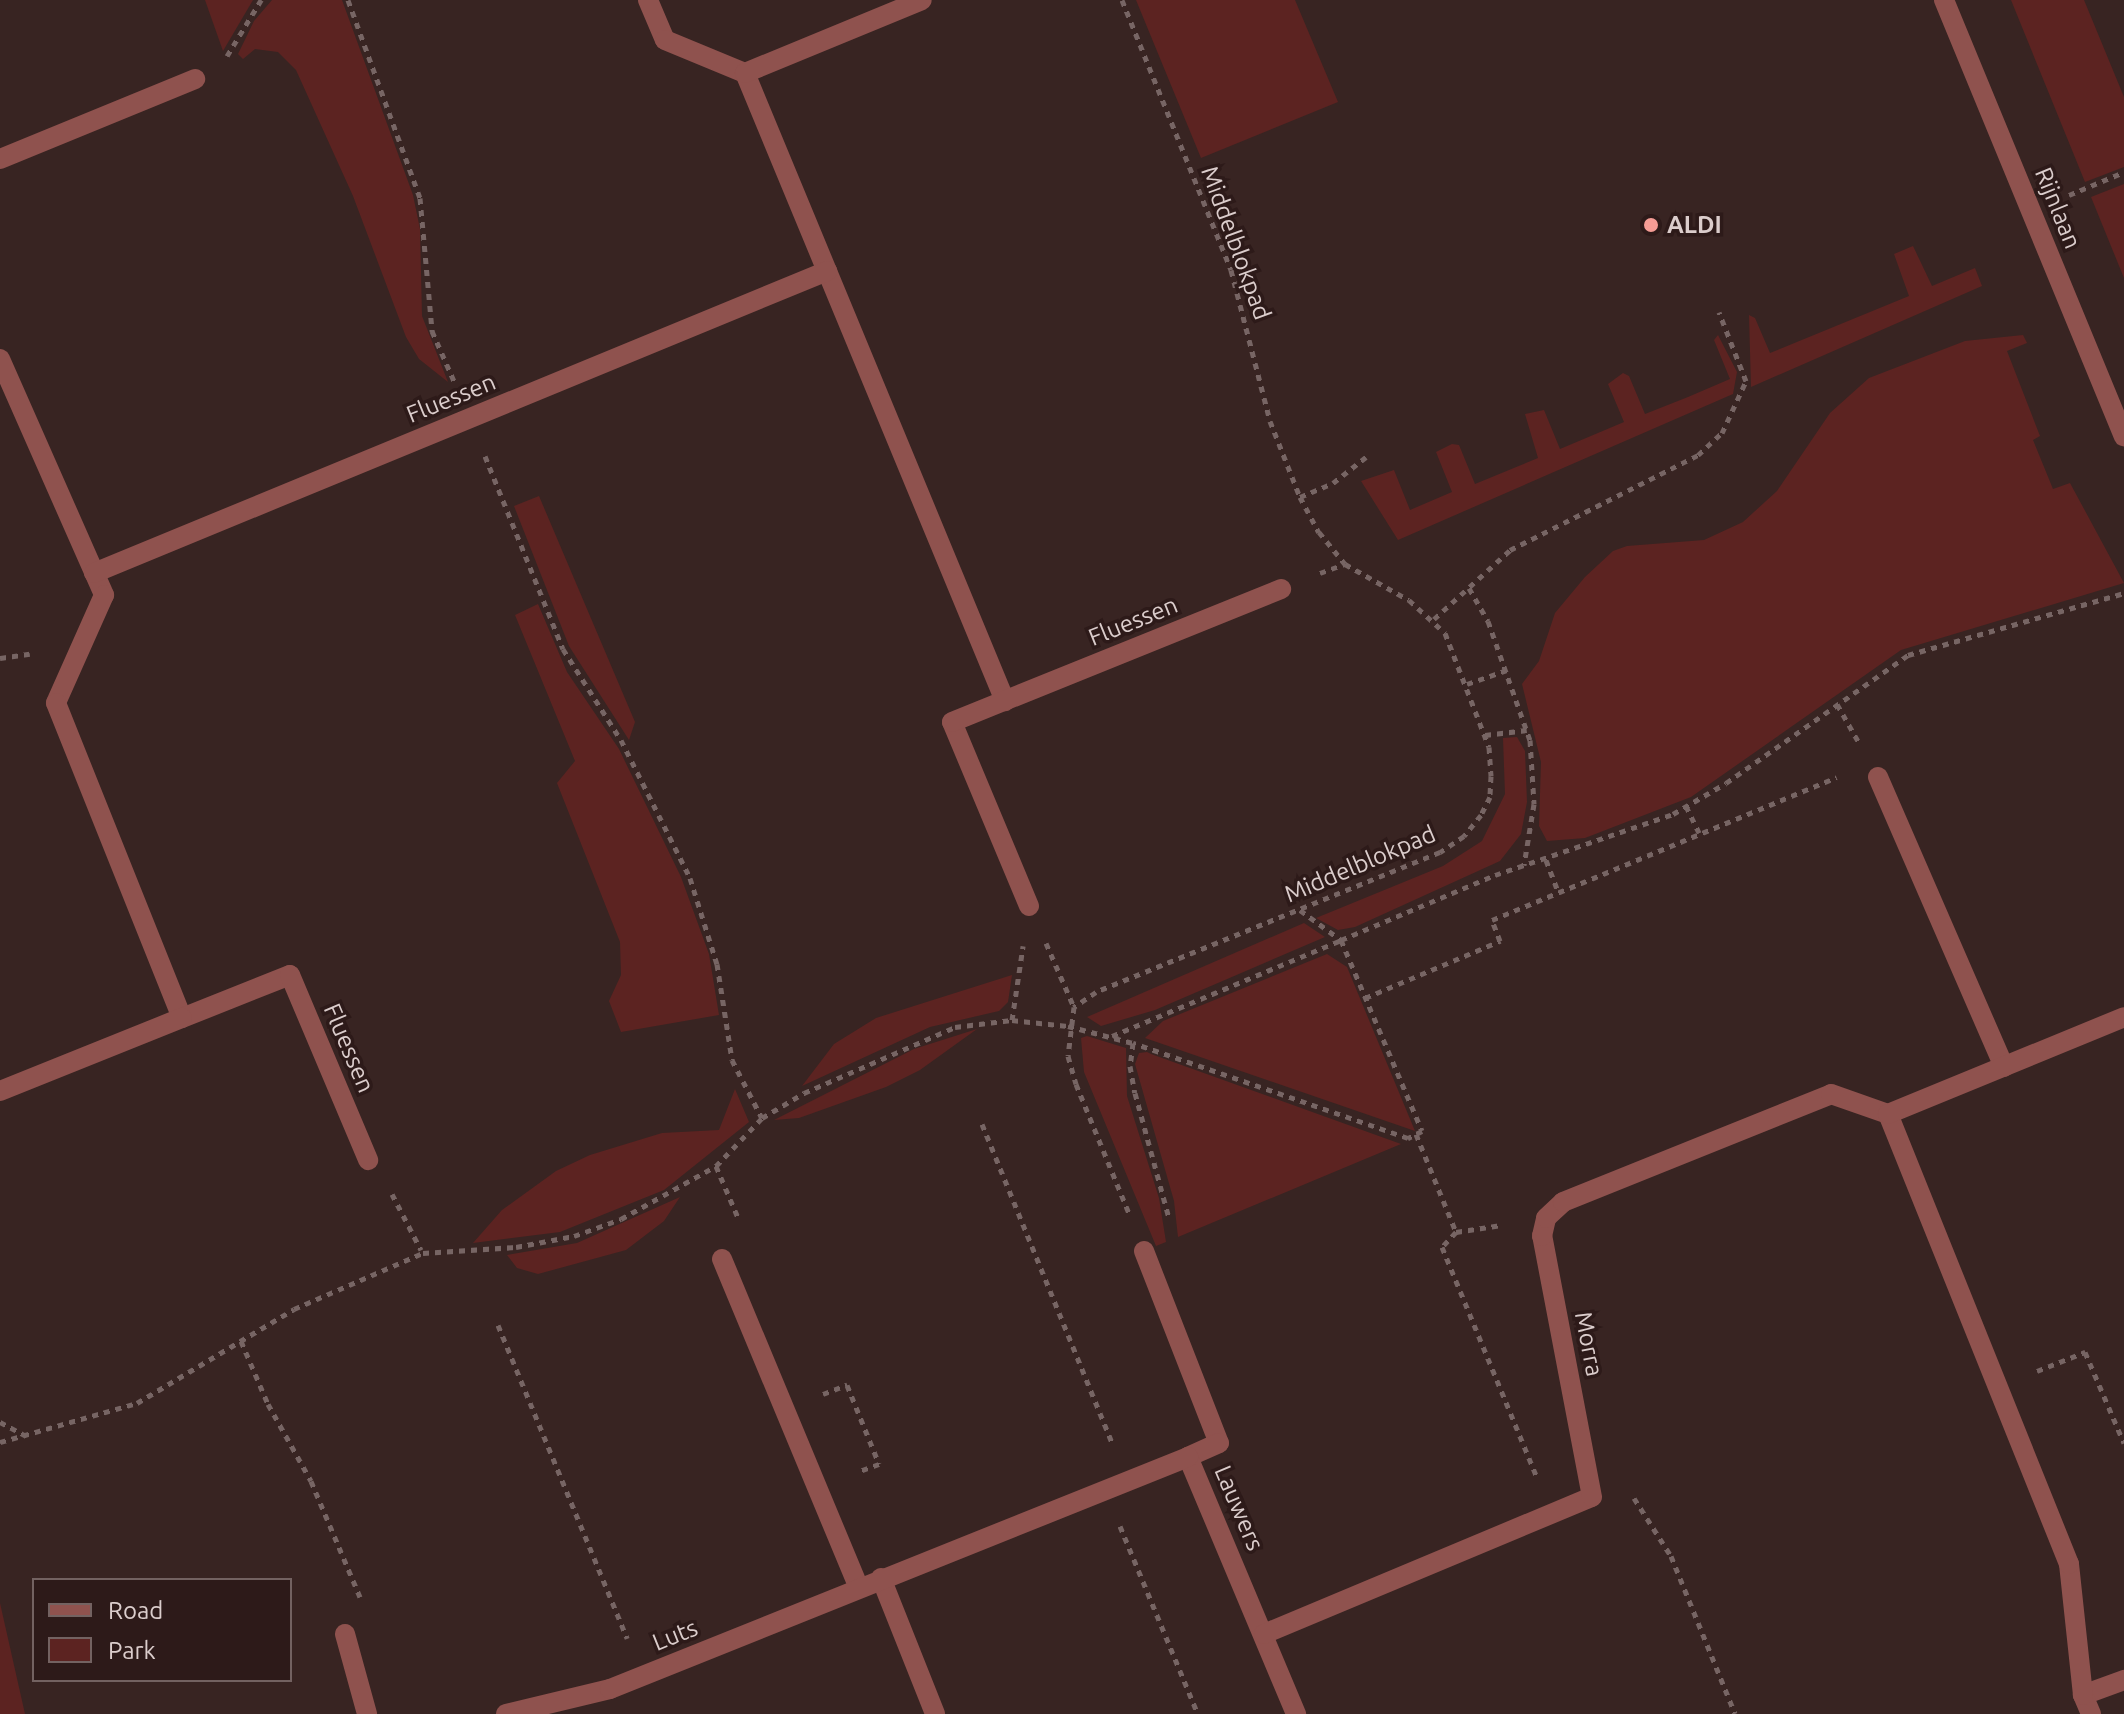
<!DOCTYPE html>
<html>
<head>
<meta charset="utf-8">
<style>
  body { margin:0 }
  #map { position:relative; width:2124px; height:1714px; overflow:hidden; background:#382422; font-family:Ubuntu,sans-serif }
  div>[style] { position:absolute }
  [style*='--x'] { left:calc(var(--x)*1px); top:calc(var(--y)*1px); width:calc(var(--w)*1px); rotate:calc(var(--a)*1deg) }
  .green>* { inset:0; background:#5c2321 }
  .path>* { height:5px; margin-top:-2.5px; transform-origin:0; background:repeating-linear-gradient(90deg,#776564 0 6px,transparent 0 12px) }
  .minor>* { height:20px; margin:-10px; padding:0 10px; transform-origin:10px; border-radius:10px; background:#8f524e }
  .dots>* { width:22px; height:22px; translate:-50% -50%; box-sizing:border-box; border:4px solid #2d1a19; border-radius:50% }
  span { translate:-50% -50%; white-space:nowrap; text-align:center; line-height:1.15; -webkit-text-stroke:7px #2d1a19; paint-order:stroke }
  .street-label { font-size:24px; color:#dbcdcc }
  .poi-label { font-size:24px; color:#dbcdcc; font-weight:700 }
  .left { translate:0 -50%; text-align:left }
  .legend { position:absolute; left:32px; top:1578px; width:260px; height:104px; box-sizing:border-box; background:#2d1a19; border:2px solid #736261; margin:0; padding:10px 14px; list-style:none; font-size:24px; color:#dbcdcc }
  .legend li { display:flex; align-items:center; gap:16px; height:40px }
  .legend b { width:40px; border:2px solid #736261 }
</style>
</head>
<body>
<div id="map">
  <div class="green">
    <div style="clip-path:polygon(205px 0,253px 0,223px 51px)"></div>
    <div style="clip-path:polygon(272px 0,342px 0,413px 195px,420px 229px,422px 316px,448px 382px,419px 359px,406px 337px,353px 196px,296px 70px,278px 52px,255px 49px,243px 59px,238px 54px,254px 21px)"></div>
    <div style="clip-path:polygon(1136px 0,1295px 0,1338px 102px,1201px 158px)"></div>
    <div style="clip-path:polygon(2011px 0,2084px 0,2124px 97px,2124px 167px,2085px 182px)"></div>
    <div style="clip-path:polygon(2124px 184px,2124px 278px,2091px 197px)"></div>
    <div style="clip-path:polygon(1913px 246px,1932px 286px,1975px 268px,1982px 286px,1751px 387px,1749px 315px,1755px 318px,1770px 353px,1909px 296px,1894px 254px)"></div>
    <div style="clip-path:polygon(1718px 335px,1737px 372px,1733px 394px,1398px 540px,1361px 481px,1394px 470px,1410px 510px,1452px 492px,1436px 452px,1452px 444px,1459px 445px,1475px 484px,1538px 458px,1525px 414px,1544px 410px,1560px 449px,1624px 422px,1608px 384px,1623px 373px,1629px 376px,1645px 414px,1688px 397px,1730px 379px,1714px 340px)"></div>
    <div style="clip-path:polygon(2023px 335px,2027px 343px,2007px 351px,2040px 436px,2033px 440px,2053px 489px,2070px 483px,2124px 583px,1901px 650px,1691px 797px,1585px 838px,1547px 841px,1539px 826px,1541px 762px,1522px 684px,1539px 661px,1555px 613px,1585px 577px,1613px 551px,1627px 546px,1704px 540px,1743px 522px,1777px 491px,1830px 413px,1869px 378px,1965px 341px)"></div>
    <div style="clip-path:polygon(539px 496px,635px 722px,629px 740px,569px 646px,514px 506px)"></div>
    <div style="clip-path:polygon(538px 604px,567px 672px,619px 749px,681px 877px,709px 954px,719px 1015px,621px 1032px,609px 1001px,621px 975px,620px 942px,557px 783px,575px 761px,515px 615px)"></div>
    <div style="clip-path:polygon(1517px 737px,1525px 751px,1527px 802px,1521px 834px,1500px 861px,1355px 927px,1338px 930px,1316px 918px,1443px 866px,1482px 841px,1505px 794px,1503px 738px)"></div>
    <div style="clip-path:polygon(1304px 923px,1325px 937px,1155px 1010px,1101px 1026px,1087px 1017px)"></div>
    <div style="clip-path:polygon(1327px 954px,1347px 967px,1415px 1131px,1145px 1038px,1163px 1021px)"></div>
    <div style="clip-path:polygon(1012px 975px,1008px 1002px,999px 1011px,930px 1027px,802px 1086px,834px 1044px,876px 1018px)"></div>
    <div style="clip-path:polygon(977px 1029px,920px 1070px,886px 1087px,799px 1118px,774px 1120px,914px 1049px)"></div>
    <div style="clip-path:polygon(1087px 1036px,1126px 1048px,1127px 1096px,1159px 1198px,1166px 1242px,1156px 1246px,1084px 1072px,1081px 1038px)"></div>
    <div style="clip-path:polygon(1147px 1052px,1151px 1054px,1401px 1144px,1178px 1237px,1174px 1201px,1135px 1064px,1139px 1053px)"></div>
    <div style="clip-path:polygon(735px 1089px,749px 1122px,664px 1190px,560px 1232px,473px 1243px,502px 1210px,556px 1171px,590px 1155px,662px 1133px,719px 1130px)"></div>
    <div style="clip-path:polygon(680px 1197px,664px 1221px,626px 1250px,538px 1274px,517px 1268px,507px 1255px,577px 1243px)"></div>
    <div style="clip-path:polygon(0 1603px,25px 1714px,0 1714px)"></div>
  </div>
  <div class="path">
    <div style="--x:348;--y:0;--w:211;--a:70"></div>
    <div style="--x:420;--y:198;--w:134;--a:84.8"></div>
    <div style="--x:432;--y:331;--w:55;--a:66.3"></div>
    <div style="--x:1122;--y:0;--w:291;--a:68"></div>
    <div style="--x:1231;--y:270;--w:156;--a:75.5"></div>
    <div style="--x:1270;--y:421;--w:82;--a:68.5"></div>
    <div style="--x:1300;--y:497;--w:40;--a:62"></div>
    <div style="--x:1319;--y:532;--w:41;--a:50.9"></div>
    <div style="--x:1345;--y:564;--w:73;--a:29.4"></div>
    <div style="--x:1409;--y:600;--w:49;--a:42.5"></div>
    <div style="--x:1445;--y:633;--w:122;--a:68.9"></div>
    <div style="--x:1489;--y:747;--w:29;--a:86"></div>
    <div style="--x:1491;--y:776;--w:21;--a:93"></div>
    <div style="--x:1490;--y:797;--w:20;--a:117"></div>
    <div style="--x:1481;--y:815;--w:27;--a:129"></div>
    <div style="--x:1464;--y:836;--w:29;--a:146"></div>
    <div style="--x:1440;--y:852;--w:371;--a:157.9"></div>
    <div style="--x:1096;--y:992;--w:27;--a:146"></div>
    <div style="--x:1074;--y:1007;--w:49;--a:97"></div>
    <div style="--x:1068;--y:1056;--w:29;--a:74"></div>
    <div style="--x:1076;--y:1084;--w:139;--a:67.7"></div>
    <div style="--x:227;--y:56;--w:66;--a:-58.7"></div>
    <div style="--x:2069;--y:195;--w:60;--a:-22.7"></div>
    <div style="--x:485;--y:456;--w:208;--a:68"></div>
    <div style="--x:563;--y:649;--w:108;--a:57.5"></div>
    <div style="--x:621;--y:740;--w:154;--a:63.4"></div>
    <div style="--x:690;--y:878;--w:90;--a:72.6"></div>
    <div style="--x:717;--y:964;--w:97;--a:81.1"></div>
    <div style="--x:732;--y:1060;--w:65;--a:62.7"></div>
    <div style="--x:1300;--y:497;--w:36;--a:-23"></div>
    <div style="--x:1333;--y:483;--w:42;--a:-38.2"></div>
    <div style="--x:1320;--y:573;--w:27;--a:-20"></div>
    <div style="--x:1469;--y:588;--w:38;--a:60"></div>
    <div style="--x:1488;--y:621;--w:126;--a:70.6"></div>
    <div style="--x:1530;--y:740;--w:64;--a:86.4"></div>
    <div style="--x:1534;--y:804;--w:62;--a:99.3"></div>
    <div style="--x:1434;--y:619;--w:103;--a:-42.2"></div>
    <div style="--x:1510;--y:550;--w:211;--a:-26.8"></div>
    <div style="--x:1698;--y:455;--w:33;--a:-43"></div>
    <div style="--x:1722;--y:433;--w:57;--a:-65.2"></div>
    <div style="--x:1746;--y:381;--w:74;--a:-111.4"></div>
    <div style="--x:0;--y:658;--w:30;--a:-8"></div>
    <div style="--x:1467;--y:684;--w:42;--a:-19.3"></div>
    <div style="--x:1837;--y:704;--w:43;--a:60.4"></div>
    <div style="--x:1485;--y:735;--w:42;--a:-6.8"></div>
    <div style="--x:1686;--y:806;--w:30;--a:64"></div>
    <div style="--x:1546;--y:860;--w:34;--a:69"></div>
    <div style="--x:1300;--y:910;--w:51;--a:36.2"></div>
    <div style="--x:1341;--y:940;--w:167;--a:-22.9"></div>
    <div style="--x:1495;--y:875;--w:188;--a:-18.9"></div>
    <div style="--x:1673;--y:814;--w:61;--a:-30.3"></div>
    <div style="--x:1726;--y:783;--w:223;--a:-35.1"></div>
    <div style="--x:1908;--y:655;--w:225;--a:-16"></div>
    <div style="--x:1046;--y:943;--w:70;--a:66.4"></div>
    <div style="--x:1365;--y:998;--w:147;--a:-22.9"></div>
    <div style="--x:1500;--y:941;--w:22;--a:-111"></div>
    <div style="--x:1492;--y:920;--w:373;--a:-22.5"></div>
    <div style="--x:1012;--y:1020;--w:75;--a:-81.5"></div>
    <div style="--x:1112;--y:1036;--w:248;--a:-22.7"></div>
    <div style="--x:1341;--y:940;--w:207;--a:67"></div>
    <div style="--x:1422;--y:1131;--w:16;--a:153"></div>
    <div style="--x:1408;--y:1138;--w:291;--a:-160.9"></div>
    <div style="--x:982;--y:1124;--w:344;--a:67.8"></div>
    <div style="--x:1416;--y:1134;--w:106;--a:67.8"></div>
    <div style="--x:1456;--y:1232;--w:46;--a:-8.8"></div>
    <div style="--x:716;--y:1166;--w:59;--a:66.9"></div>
    <div style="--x:392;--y:1194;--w:63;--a:62.6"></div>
    <div style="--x:1456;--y:1232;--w:21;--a:133"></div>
    <div style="--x:1442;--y:1247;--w:247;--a:67.6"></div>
    <div style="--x:498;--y:1325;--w:339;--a:67.6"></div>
    <div style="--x:241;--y:1341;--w:69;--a:66.8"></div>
    <div style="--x:268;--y:1404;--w:88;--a:60.8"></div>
    <div style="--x:311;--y:1481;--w:126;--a:67.1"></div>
    <div style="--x:2037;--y:1371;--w:52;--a:-21.6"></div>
    <div style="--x:2085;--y:1352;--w:99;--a:66.8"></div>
    <div style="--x:823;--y:1394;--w:26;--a:-21"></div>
    <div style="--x:847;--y:1385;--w:85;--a:67.9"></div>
    <div style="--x:879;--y:1464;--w:23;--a:160"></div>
    <div style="--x:0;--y:1422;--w:30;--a:28"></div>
    <div style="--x:0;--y:1442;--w:142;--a:-15.9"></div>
    <div style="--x:137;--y:1403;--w:183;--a:-30.9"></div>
    <div style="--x:294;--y:1309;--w:141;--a:-23.5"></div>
    <div style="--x:423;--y:1253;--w:93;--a:-3.7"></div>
    <div style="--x:516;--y:1247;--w:59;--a:-10.7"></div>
    <div style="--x:574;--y:1236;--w:50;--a:-19.9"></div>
    <div style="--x:621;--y:1219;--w:109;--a:-29.2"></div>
    <div style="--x:716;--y:1166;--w:66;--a:-46.2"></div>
    <div style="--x:762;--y:1118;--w:49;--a:-30.8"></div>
    <div style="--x:804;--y:1093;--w:165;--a:-23.6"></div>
    <div style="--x:955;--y:1027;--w:57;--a:-7"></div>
    <div style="--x:1012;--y:1020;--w:56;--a:6.1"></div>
    <div style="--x:1068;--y:1026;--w:67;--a:14.7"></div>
    <div style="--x:1133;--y:1043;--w:23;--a:97"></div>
    <div style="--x:1130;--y:1066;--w:27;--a:80"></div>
    <div style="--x:1135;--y:1093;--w:130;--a:74.8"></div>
    <div style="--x:1634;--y:1498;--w:69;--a:57.5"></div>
    <div style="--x:1671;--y:1556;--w:170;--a:67.9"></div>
    <div style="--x:1120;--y:1526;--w:204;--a:67.5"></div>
  </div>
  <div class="minor">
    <div style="--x:648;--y:0;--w:43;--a:67"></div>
    <div style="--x:665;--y:40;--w:87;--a:22.4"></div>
    <div style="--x:745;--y:73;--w:680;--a:67.51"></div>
    <div style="--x:1944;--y:0;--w:472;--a:67.6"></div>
    <div style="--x:745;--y:73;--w:191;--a:-22.4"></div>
    <div style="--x:0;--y:159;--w:211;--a:-22.3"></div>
    <div style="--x:0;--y:359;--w:258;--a:66.2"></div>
    <div style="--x:104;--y:595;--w:118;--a:114"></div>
    <div style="--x:56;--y:703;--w:339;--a:68.2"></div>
    <div style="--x:182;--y:1018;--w:116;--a:-21.7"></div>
    <div style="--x:290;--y:975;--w:201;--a:67.1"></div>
    <div style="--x:94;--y:573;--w:793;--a:-22.39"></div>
    <div style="--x:1878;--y:777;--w:316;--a:66.5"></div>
    <div style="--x:1029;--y:906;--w:199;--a:-112.7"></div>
    <div style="--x:952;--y:722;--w:355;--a:-22"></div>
    <div style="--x:0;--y:1091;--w:196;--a:-21.9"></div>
    <div style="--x:1144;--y:1251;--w:206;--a:68.7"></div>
    <div style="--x:1219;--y:1443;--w:34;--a:156"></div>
    <div style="--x:1188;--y:1457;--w:279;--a:67.2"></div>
    <div style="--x:722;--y:1259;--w:356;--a:67.4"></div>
    <div style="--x:881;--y:1578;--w:146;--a:68.3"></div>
    <div style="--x:345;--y:1634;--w:83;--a:74.6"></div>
    <div style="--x:1264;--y:1634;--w:355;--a:-22.7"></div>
    <div style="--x:1592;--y:1497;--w:266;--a:-100.8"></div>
    <div style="--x:1542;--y:1236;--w:18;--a:-77"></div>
    <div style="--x:1546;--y:1218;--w:23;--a:-43"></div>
    <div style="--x:1563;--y:1202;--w:289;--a:-21.9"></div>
    <div style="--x:1831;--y:1094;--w:60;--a:19.3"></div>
    <div style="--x:2083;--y:1695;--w:44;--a:-20.1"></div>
    <div style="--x:506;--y:1714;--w:107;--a:-13.5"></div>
    <div style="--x:610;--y:1689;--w:623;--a:-21.87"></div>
    <div style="--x:2091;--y:1714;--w:21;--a:-113"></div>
    <div style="--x:2083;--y:1695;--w:132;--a:-96.1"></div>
    <div style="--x:2069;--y:1564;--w:485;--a:-111.9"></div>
    <div style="--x:1888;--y:1114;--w:255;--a:-22.3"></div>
  </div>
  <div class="dots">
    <div style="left:1651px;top:225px;background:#f59c95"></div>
  </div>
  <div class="street-label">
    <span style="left:2058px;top:208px;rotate:68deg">Rijnlaan</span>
    <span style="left:1236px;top:243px;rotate:70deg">Middelblokpad</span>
    <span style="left:451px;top:398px;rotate:-22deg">Fluessen</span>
    <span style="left:1133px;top:621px;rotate:-22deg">Fluessen</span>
    <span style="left:1360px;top:864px;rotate:-23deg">Middelblokpad</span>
    <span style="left:349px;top:1048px;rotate:67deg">Fluessen</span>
    <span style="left:1589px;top:1344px;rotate:79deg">Morra</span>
    <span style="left:1239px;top:1508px;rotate:67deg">Lauwers</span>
    <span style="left:675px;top:1635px;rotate:-22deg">Luts</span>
  </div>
  <div class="poi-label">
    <span class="left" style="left:1667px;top:225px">ALDI</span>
  </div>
  <ul class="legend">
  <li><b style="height:10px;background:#8f524e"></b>Road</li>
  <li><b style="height:22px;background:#5c2321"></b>Park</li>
  </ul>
</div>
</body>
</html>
